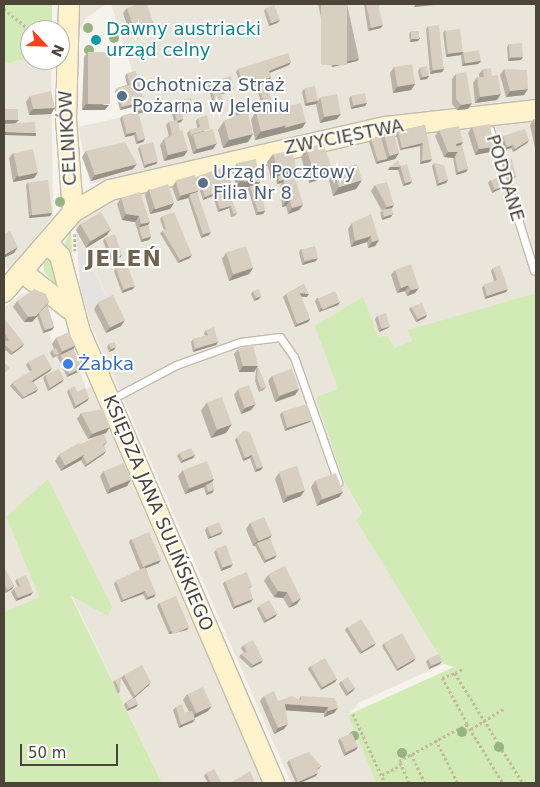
<!DOCTYPE html>
<html>
<head>
<meta charset="utf-8">
<style>
  body { margin:0 }
  #map { position:relative; width:540px; height:787px; overflow:hidden; background:#f6f3ec; font-family:"DejaVu Sans",sans-serif }
  div>[style] { position:absolute }
  [style*='--x'] { left:calc(var(--x)*1px); top:calc(var(--y)*1px); width:calc(var(--w)*1px); rotate:calc(var(--a)*1deg) }
  .residential>* { inset:0; background:#eae5da }
  .green>* { inset:0; background:#d2eab5 }
  .parking>* { inset:0; background:#e5e3e0 }
  .path>* { height:2.5px; margin-top:-1.25px; transform-origin:0; background:repeating-linear-gradient(90deg,#c4b79f 0 2.5px,transparent 0 5px) }
  .roads { filter:drop-shadow(1px 0 #c2bbae) drop-shadow(-1px 0 #c2bbae) drop-shadow(0 1px #c2bbae) drop-shadow(0 -1px #c2bbae) }
  .lane>* { height:7px; margin:-3.5px; padding:0 3.5px; transform-origin:3.5px; border-radius:3.5px; background:#fff }
  .secondary>* { height:20px; margin:-10px; padding:0 10px; transform-origin:10px; border-radius:10px; background:#fff3cd }
  .trees>* { width:10px; height:10px; margin:-5px; border-radius:50%; background:#97b381 }
  .wall>* { inset:0; background:#bab2a6 }
  .shaded-wall>* { inset:0; background:#979187; transform-origin:0 0 }
  .building>* { inset:0; background:#d8cfc1; transform-origin:0 0 }
  .dots>* { width:14px; height:14px; translate:-50% -50%; box-sizing:border-box; border:2px solid #fff; border-radius:50% }
  span { translate:-50% -50%; white-space:nowrap; text-align:center; line-height:1.15; -webkit-text-stroke:4px #fff; paint-order:stroke }
  .culture-label { font-size:18px; color:#0d838f }
  .left { translate:0 -50%; text-align:left }
  .service-label { font-size:18px; color:#4e5e75 }
  .street-label { font-size:18px; color:#4b4439 }
  .shop-label { font-size:18px; color:#366cbe }
  .district-label { font-size:22px; color:#6e6250; font-weight:700; letter-spacing:1px }
  .frame { position:absolute; inset:0; border:5px solid #4b4439; pointer-events:none }
  .north { position:absolute; left:20px; top:20px; width:50px; height:50px; box-sizing:border-box; background:#fff; border:1px solid #b7b4b0; border-radius:50%; rotate:114deg; font-size:14px; font-weight:700; line-height:20px; text-align:center; color:#4b4439 }
  .north::after { content:''; display:block; margin:auto; width:18px; height:22px; background:#fc3f1d; clip-path:polygon(50% 0,100% 100%,50% 72%,0 100%) }
  .scale { position:absolute; left:20px; top:744px; width:98px; height:22px; box-sizing:border-box; border:2px solid #4b4439; border-top:0; padding-left:6px; font-size:15px; line-height:18px; white-space:nowrap; color:#4b4439; -webkit-text-stroke:4px #fff; paint-order:stroke }
</style>
</head>
<body>
<div id="map">
  <div class="residential">
    <div style="clip-path:polygon(80px 4px,106px 4px,85px 19px,75px 40px)"></div>
    <div style="clip-path:polygon(111px 4px,536px 4px,536px 100px,384px 116px,90px 184px,78px 127px,145px 112px)"></div>
    <div style="clip-path:polygon(30px 58px,51px 60px,53px 216px,11px 268px,4px 268px,4px 64px)"></div>
    <div style="clip-path:polygon(536px 118px,536px 293px,409px 330px,412px 341px,393px 349px,329px 362px,338px 389px,316px 397px,343px 479px,362px 514px,356px 520px,444px 664px,360px 702px,348px 715px,376px 783px,291px 783px,89px 320px,86px 309px,108px 299px,76px 230px,77px 222px,112px 200px,391px 135px)"></div>
    <div style="clip-path:polygon(23px 293px,42px 300px,52px 344px,67px 377px,80px 371px,86px 389px,91px 387px,262px 783px,162px 783px,71px 594px,107px 615px,6px 517px,39px 597px,4px 612px,4px 308px)"></div>
  </div>
  <div class="green">
    <div style="clip-path:polygon(4px 4px,52px 4px,52px 30px,30px 30px,30px 58px,4px 64px)"></div>
    <div style="clip-path:polygon(73px 224px,71px 230px,74px 283px,63px 248px)"></div>
    <div style="clip-path:polygon(44px 260px,52px 260px,62px 291px,44px 272px)"></div>
    <div style="clip-path:polygon(536px 293px,536px 783px,376px 783px,348px 715px,454px 667px,444px 664px,356px 520px,362px 513px,343px 479px,316px 397px,338px 389px,315px 326px,363px 297px,378px 337px,388px 336px,394px 348px,412px 341px,408px 330px)"></div>
    <div style="clip-path:polygon(48px 479px,112px 607px,108px 616px,71px 596px,162px 783px,4px 783px,4px 612px,39px 597px,6px 517px)"></div>
  </div>
  <div class="parking">
    <div style="clip-path:polygon(76px 230px,108px 300px,86px 309px,80px 288px)"></div>
  </div>
  <div class="path">
    <div style="--x:4;--y:9;--w:33;--a:39"></div>
    <div style="--x:75;--y:234;--w:17;--a:90"></div>
    <div style="--x:455;--y:673;--w:9;--a:-27"></div>
    <div style="--x:353;--y:714;--w:76;--a:65.1"></div>
    <div style="--x:467;--y:724;--w:52;--a:-118.5"></div>
    <div style="--x:442;--y:678;--w:14;--a:-21"></div>
    <div style="--x:455;--y:673;--w:129;--a:58.3"></div>
    <div style="--x:471;--y:729;--w:40;--a:-32"></div>
    <div style="--x:436;--y:740;--w:48;--a:62.9"></div>
    <div style="--x:411;--y:754;--w:32;--a:64"></div>
    <div style="--x:382;--y:775;--w:21;--a:-28"></div>
    <div style="--x:409;--y:783;--w:24;--a:-114"></div>
    <div style="--x:399;--y:761;--w:77;--a:-28.6"></div>
    <div style="--x:467;--y:724;--w:69;--a:58.6"></div>
  </div>
  <div class="roads">
    <div class="lane">
      <div style="--x:490;--y:130;--w:147;--a:72.6"></div>
      <div style="--x:110;--y:400;--w:75;--a:-27.9"></div>
      <div style="--x:176;--y:365;--w:68;--a:-19.8"></div>
      <div style="--x:240;--y:342;--w:40;--a:-7.1"></div>
      <div style="--x:280;--y:337;--w:24;--a:55"></div>
      <div style="--x:294;--y:357;--w:133;--a:70.6"></div>
    </div>
    <div class="secondary">
      <div style="--x:69;--y:4;--w:115;--a:91.5"></div>
      <div style="--x:66;--y:119;--w:93;--a:85.7"></div>
      <div style="--x:47;--y:243;--w:18;--a:45"></div>
      <div style="--x:60;--y:256;--w:79;--a:75.3"></div>
      <div style="--x:80;--y:332;--w:491;--a:66.7"></div>
      <div style="--x:22;--y:272;--w:67;--a:37.7"></div>
      <div style="--x:4;--y:292;--w:106;--a:-49.2"></div>
      <div style="--x:73;--y:212;--w:43;--a:-30.7"></div>
      <div style="--x:110;--y:190;--w:282;--a:-12.9"></div>
      <div style="--x:385;--y:127;--w:152;--a:-6.4"></div>
    </div>
  </div>
  <div class="trees">
    <div style="left:88px;top:28px"></div>
    <div style="left:114px;top:38px"></div>
    <div style="left:89px;top:50px"></div>
    <div style="left:60px;top:202px"></div>
    <div style="left:462px;top:732px"></div>
    <div style="left:354px;top:736px"></div>
    <div style="left:499px;top:747px"></div>
    <div style="left:402px;top:753px"></div>
  </div>
  <div class="wall">
    <div style="clip-path:polygon(318px 4px,347px 4px,359px 59px,357px 61px,332px 67px)"></div>
    <div style="clip-path:polygon(364px 4px,378px 4px,381px 28px,368px 31px)"></div>
    <div style="clip-path:polygon(127px 8px,149px 28px,130px 34px,123px 13px)"></div>
    <div style="clip-path:polygon(266px 8px,280px 20px,277px 23px,269px 26px,264px 11px)"></div>
    <div style="clip-path:polygon(428px 26px,444px 69px,442px 72px,430px 74px,426px 29px)"></div>
    <div style="clip-path:polygon(445px 30px,463px 52px,481px 61px,478px 64px,462px 66px,461px 55px,446px 57px,443px 33px)"></div>
    <div style="clip-path:polygon(411px 31px,420px 38px,418px 41px,410px 42px,409px 34px)"></div>
    <div style="clip-path:polygon(509px 44px,521px 60px,508px 61px,507px 47px)"></div>
    <div style="clip-path:polygon(88px 52px,105px 110px,82px 110px,84px 57px)"></div>
    <div style="clip-path:polygon(289px 65px,269px 73px,271px 77px,269px 80px,265px 81px,273px 106px,273px 107px,281px 108px,306px 122px,302px 128px,255px 140px,251px 120px,256px 111px,264px 110px,253px 78px,240px 83px,236px 72px,238px 69px)"></div>
    <div style="clip-path:polygon(394px 67px,415px 84px,411px 90px,393px 93px,390px 73px)"></div>
    <div style="clip-path:polygon(420px 68px,429px 76px,427px 79px,420px 80px,418px 71px)"></div>
    <div style="clip-path:polygon(483px 69px,492px 76px,497px 100px,475px 103px,473px 83px,477px 77px,479px 77px,479px 74px)"></div>
    <div style="clip-path:polygon(504px 69px,524px 95px,506px 97px,500px 75px)"></div>
    <div style="clip-path:polygon(127px 73px,144px 112px,138px 114px,145px 139px,143px 142px,136px 144px,134px 135px,125px 137px,120px 119px,122px 116px,133px 113px,132px 107px,120px 110px,115px 91px,117px 88px,127px 85px,125px 76px)"></div>
    <div style="clip-path:polygon(456px 74px,468px 109px,457px 110px,452px 104px,452px 79px)"></div>
    <div style="clip-path:polygon(210px 82px,232px 91px,221px 94px,222px 106px,214px 108px,208px 85px)"></div>
    <div style="clip-path:polygon(304px 89px,318px 101px,320px 98px,337px 119px,320px 123px,316px 104px,305px 106px,302px 92px)"></div>
    <div style="clip-path:polygon(30px 96px,55px 108px,51px 114px,29px 115px,26px 102px)"></div>
    <div style="clip-path:polygon(351px 96px,367px 103px,365px 106px,351px 109px,349px 99px)"></div>
    <div style="clip-path:polygon(172px 103px,194px 108px,192px 111px,182px 114px,183px 119px,181px 122px,178px 123px,184px 156px,164px 161px,160px 145px,164px 139px,169px 136px,166px 125px,169px 122px,174px 121px,170px 106px)"></div>
    <div style="clip-path:polygon(246px 105px,248px 142px,223px 148px,218px 130px,224px 121px,236px 116px,235px 114px,241px 106px)"></div>
    <div style="clip-path:polygon(198px 118px,213px 149px,193px 154px,187px 133px,190px 130px,197px 128px,196px 121px)"></div>
    <div style="clip-path:polygon(534px 119px,536px 119px,536px 148px,535px 148px,530px 125px)"></div>
    <div style="clip-path:polygon(425px 125px,430px 162px,420px 164px,420px 146px,400px 150px,396px 134px,398px 131px)"></div>
    <div style="clip-path:polygon(472px 127px,494px 147px,490px 152px,475px 155px,468px 133px)"></div>
    <div style="clip-path:polygon(439px 130px,463px 142px,461px 145px,468px 169px,466px 172px,456px 175px,453px 158px,444px 157px,435px 136px)"></div>
    <div style="clip-path:polygon(383px 133px,399px 153px,395px 159px,376px 164px,369px 142px,371px 139px,381px 136px)"></div>
    <div style="clip-path:polygon(503px 136px,527px 143px,513px 152px,511px 148px,505px 150px,501px 139px)"></div>
    <div style="clip-path:polygon(140px 146px,156px 164px,144px 168px,138px 149px)"></div>
    <div style="clip-path:polygon(306px 149px,332px 169px,326px 177px,309px 183px,301px 157px)"></div>
    <div style="clip-path:polygon(86px 151px,133px 169px,91px 181px,82px 157px)"></div>
    <div style="clip-path:polygon(13px 153px,38px 172px,34px 178px,13px 182px,9px 158px)"></div>
    <div style="clip-path:polygon(273px 154px,292px 173px,293px 177px,303px 205px,299px 210px,288px 214px,286px 206px,282px 207px,280px 186px,282px 183px,277px 184px,276px 179px,271px 180px,267px 162px)"></div>
    <div style="clip-path:polygon(504px 162px,516px 176px,514px 179px,507px 181px,502px 164px)"></div>
    <div style="clip-path:polygon(237px 163px,260px 182px,258px 184px,265px 211px,263px 214px,256px 215px,248px 189px,249px 187px,236px 187px,233px 169px)"></div>
    <div style="clip-path:polygon(434px 163px,448px 180px,446px 183px,437px 186px,432px 166px)"></div>
    <div style="clip-path:polygon(400px 165px,412px 181px,410px 184px,403px 186px,398px 170px,388px 170px,390px 167px)"></div>
    <div style="clip-path:polygon(334px 171px,362px 180px,356px 189px,333px 196px,329px 180px)"></div>
    <div style="clip-path:polygon(198px 176px,229px 184px,225px 186px,237px 213px,235px 216px,231px 217px,229px 208px,218px 212px,213px 196px,203px 200px,197px 182px,197px 192px,209px 235px,201px 238px,188px 198px,177px 201px,172px 187px,176px 181px,196px 179px)"></div>
    <div style="clip-path:polygon(490px 180px,500px 189px,492px 193px,488px 183px)"></div>
    <div style="clip-path:polygon(28px 182px,52px 213px,50px 216px,29px 218px,26px 185px)"></div>
    <div style="clip-path:polygon(375px 185px,392px 208px,391px 217px,382px 220px,380px 213px,382px 211px,371px 191px)"></div>
    <div style="clip-path:polygon(149px 189px,174px 203px,170px 209px,150px 214px,145px 195px)"></div>
    <div style="clip-path:polygon(121px 198px,148px 225px,151px 237px,149px 240px,141px 242px,135px 222px,122px 220px,117px 204px)"></div>
    <div style="clip-path:polygon(162px 216px,190px 258px,178px 263px,160px 233px,164px 230px,160px 219px)"></div>
    <div style="clip-path:polygon(352px 223px,379px 240px,375px 246px,368px 248px,367px 242px,351px 247px,348px 229px)"></div>
    <div style="clip-path:polygon(80px 224px,107px 235px,86px 248px,76px 230px)"></div>
    <div style="clip-path:polygon(105px 238px,120px 258px,111px 261px,103px 241px)"></div>
    <div style="clip-path:polygon(301px 249px,316px 261px,302px 265px,299px 252px)"></div>
    <div style="clip-path:polygon(226px 253px,253px 268px,249px 274px,229px 281px,222px 259px)"></div>
    <div style="clip-path:polygon(116px 268px,133px 289px,122px 293px,114px 271px)"></div>
    <div style="clip-path:polygon(493px 268px,506px 292px,485px 299px,482px 288px,484px 285px,494px 281px,491px 271px)"></div>
    <div style="clip-path:polygon(395px 270px,415px 293px,407px 296px,405px 291px,397px 293px,391px 275px)"></div>
    <div style="clip-path:polygon(304px 284px,307px 297px,301px 297px,310px 319px,308px 322px,295px 327px,283px 297px,286px 294px)"></div>
    <div style="clip-path:polygon(253px 291px,259px 299px,254px 301px,251px 294px)"></div>
    <div style="clip-path:polygon(317px 298px,340px 302px,338px 305px,319px 312px,315px 301px)"></div>
    <div style="clip-path:polygon(17px 301px,47px 305px,54px 327px,52px 330px,43px 333px,37px 316px,32px 322px,24px 322px,13px 307px)"></div>
    <div style="clip-path:polygon(98px 303px,121px 326px,106px 333px,94px 309px)"></div>
    <div style="clip-path:polygon(411px 307px,427px 315px,425px 318px,416px 322px,409px 309px)"></div>
    <div style="clip-path:polygon(377px 316px,390px 326px,388px 328px,379px 332px,375px 319px)"></div>
    <div style="clip-path:polygon(4px 319px,24px 344px,22px 347px,11px 355px,4px 349px,4px 343px,6px 342px,4px 339px)"></div>
    <div style="clip-path:polygon(206px 330px,218px 342px,216px 345px,193px 352px,191px 342px,193px 339px,205px 336px,204px 333px)"></div>
    <div style="clip-path:polygon(56px 338px,75px 346px,73px 349px,82px 368px,80px 371px,67px 377px,57px 356px,53px 358px,50px 353px,52px 350px,54px 349px,52px 344px)"></div>
    <div style="clip-path:polygon(109px 344px,114px 350px,109px 352px,107px 347px)"></div>
    <div style="clip-path:polygon(238px 349px,254px 372px,239px 372px,234px 354px)"></div>
    <div style="clip-path:polygon(28px 362px,52px 368px,50px 371px,33px 382px,38px 389px,36px 392px,22px 399px,10px 386px,12px 383px,30px 372px,26px 365px)"></div>
    <div style="clip-path:polygon(258px 367px,266px 387px,264px 390px,259px 392px,255px 381px,256px 370px)"></div>
    <div style="clip-path:polygon(45px 375px,62px 382px,48px 391px,43px 378px)"></div>
    <div style="clip-path:polygon(272px 376px,299px 389px,295px 395px,275px 402px,268px 381px)"></div>
    <div style="clip-path:polygon(69px 389px,77px 392px,89px 398px,87px 401px,74px 409px,67px 392px)"></div>
    <div style="clip-path:polygon(238px 389px,251px 410px,241px 414px,234px 395px)"></div>
    <div style="clip-path:polygon(207px 402px,226px 433px,211px 438px,201px 411px)"></div>
    <div style="clip-path:polygon(282px 412px,310px 422px,285px 431px,280px 415px)"></div>
    <div style="clip-path:polygon(81px 413px,106px 433px,103px 434px,107px 442px,104px 446px,106px 451px,104px 454px,85px 467px,81px 460px,61px 471px,55px 461px,59px 455px,103px 434px,88px 439px,77px 419px)"></div>
    <div style="clip-path:polygon(237px 437px,263px 467px,261px 470px,255px 472px,250px 458px,243px 461px,235px 440px)"></div>
    <div style="clip-path:polygon(179px 453px,195px 455px,193px 458px,181px 463px,177px 456px)"></div>
    <div style="clip-path:polygon(183px 470px,214px 479px,212px 482px,214px 490px,212px 493px,206px 495px,204px 487px,185px 494px,178px 476px)"></div>
    <div style="clip-path:polygon(104px 471px,131px 480px,127px 486px,107px 494px,100px 476px)"></div>
    <div style="clip-path:polygon(279px 473px,301px 496px,283px 503px,275px 479px)"></div>
    <div style="clip-path:polygon(315px 481px,343px 492px,339px 497px,317px 506px,311px 487px)"></div>
    <div style="clip-path:polygon(250px 523px,272px 535px,270px 538px,275px 558px,264px 563px,255px 546px,253px 546px,246px 529px)"></div>
    <div style="clip-path:polygon(207px 527px,221px 534px,208px 539px,205px 530px)"></div>
    <div style="clip-path:polygon(131px 539px,159px 563px,146px 568px,154px 597px,146px 600px,143px 594px,121px 602px,114px 584px,116px 581px,140px 570px,129px 542px)"></div>
    <div style="clip-path:polygon(216px 550px,231px 567px,221px 571px,214px 552px)"></div>
    <div style="clip-path:polygon(285px 566px,297px 604px,289px 608px,283px 598px,274px 597px,264px 581px,268px 575px)"></div>
    <div style="clip-path:polygon(4px 568px,14px 586px,12px 589px,5px 593px,4px 590px)"></div>
    <div style="clip-path:polygon(17px 579px,31px 595px,16px 601px,11px 592px,14px 589px,18px 587px,15px 581px)"></div>
    <div style="clip-path:polygon(225px 581px,252px 586px,249px 589px,253px 599px,251px 602px,233px 609px,223px 584px)"></div>
    <div style="clip-path:polygon(159px 603px,187px 630px,169px 634px,157px 606px)"></div>
    <div style="clip-path:polygon(259px 606px,277px 614px,275px 617px,264px 623px,257px 609px)"></div>
    <div style="clip-path:polygon(347px 627px,374px 646px,360px 654px,345px 630px)"></div>
    <div style="clip-path:polygon(384px 643px,414px 661px,397px 671px,382px 646px)"></div>
    <div style="clip-path:polygon(243px 645px,261px 663px,251px 668px,239px 657px,241px 654px,244px 653px,241px 648px)"></div>
    <div style="clip-path:polygon(428px 659px,440px 664px,429px 669px,426px 662px)"></div>
    <div style="clip-path:polygon(310px 666px,337px 679px,335px 682px,321px 690px,308px 669px)"></div>
    <div style="clip-path:polygon(124px 675px,149px 685px,134px 698px,138px 704px,136px 707px,127px 711px,124px 705px,126px 702px,133px 698px,121px 678px)"></div>
    <div style="clip-path:polygon(115px 680px,120px 691px,118px 694px,113px 682px)"></div>
    <div style="clip-path:polygon(341px 681px,355px 688px,353px 691px,346px 696px,339px 684px)"></div>
    <div style="clip-path:polygon(187px 694px,208px 711px,195px 718px,195px 719px,193px 722px,179px 728px,173px 710px,176px 707px,185px 713px,189px 712px,183px 700px)"></div>
    <div style="clip-path:polygon(264px 696px,278px 701px,299px 699px,301px 696px,338px 708px,334px 713px,324px 717px,324px 713px,286px 710px,284px 729px,274px 734px,260px 701px)"></div>
    <div style="clip-path:polygon(340px 738px,358px 747px,356px 750px,344px 756px,338px 741px)"></div>
    <div style="clip-path:polygon(289px 760px,321px 766px,319px 769px,316px 770px,316px 776px,300px 783px,296px 783px,287px 763px)"></div>
    <div style="clip-path:polygon(206px 773px,222px 783px,208px 783px,204px 776px)"></div>
  </div>
  <div class="shaded-wall">
    <div style="clip-path:polygon(416px 4px,435px 4px,434px 5px,414px 7px)"></div>
    <div style="clip-path:polygon(280px 20px,277px 23px,269px 26px,271px 23px)"></div>
    <div style="clip-path:polygon(153px 22px,149px 28px,130px 34px,134px 29px)"></div>
    <div style="clip-path:polygon(383px 25px,381px 28px,368px 31px,371px 28px)"></div>
    <div style="clip-path:polygon(420px 38px,418px 41px,410px 42px,412px 39px)"></div>
    <div style="clip-path:polygon(463px 52px,461px 55px,446px 57px,448px 54px)"></div>
    <div style="clip-path:polygon(523px 57px,521px 60px,508px 61px,510px 58px)"></div>
    <div style="clip-path:polygon(359px 59px,357px 61px,332px 67px,334px 64px)"></div>
    <div style="clip-path:polygon(481px 61px,478px 64px,462px 66px,464px 63px)"></div>
    <div style="clip-path:polygon(291px 62px,289px 65px,267px 74px,269px 71px)"></div>
    <div style="clip-path:polygon(444px 69px,442px 72px,430px 74px,432px 71px)"></div>
    <div style="clip-path:polygon(255px 76px,253px 78px,240px 83px,242px 80px)"></div>
    <div style="clip-path:polygon(429px 76px,427px 79px,420px 80px,422px 77px)"></div>
    <div style="clip-path:polygon(271px 77px,269px 80px,262px 82px,264px 80px)"></div>
    <div style="clip-path:polygon(415px 84px,411px 90px,393px 93px,397px 87px)"></div>
    <div style="clip-path:polygon(234px 88px,232px 91px,219px 95px,221px 92px)"></div>
    <div style="clip-path:polygon(528px 89px,524px 95px,506px 97px,510px 91px)"></div>
    <div style="clip-path:polygon(501px 94px,497px 100px,475px 103px,480px 97px)"></div>
    <div style="clip-path:polygon(318px 101px,316px 104px,305px 106px,307px 103px)"></div>
    <div style="clip-path:polygon(224px 103px,222px 106px,214px 108px,216px 105px)"></div>
    <div style="clip-path:polygon(367px 103px,365px 106px,351px 109px,354px 106px)"></div>
    <div style="clip-path:polygon(472px 103px,468px 109px,457px 110px,461px 105px)"></div>
    <div style="clip-path:polygon(86px 104px,109px 105px,105px 110px,82px 110px)"></div>
    <div style="clip-path:polygon(134px 104px,132px 107px,120px 110px,122px 107px)"></div>
    <div style="clip-path:polygon(55px 108px,51px 114px,29px 115px,33px 109px)"></div>
    <div style="clip-path:polygon(194px 108px,192px 111px,179px 115px,181px 112px)"></div>
    <div style="clip-path:polygon(146px 109px,144px 112px,136px 114px,138px 111px)"></div>
    <div style="clip-path:polygon(341px 114px,337px 119px,320px 123px,324px 117px)"></div>
    <div style="clip-path:polygon(183px 119px,181px 122px,175px 124px,177px 121px)"></div>
    <div style="clip-path:polygon(4px 120px,19px 120px,14px 125px,4px 126px)"></div>
    <div style="clip-path:polygon(306px 122px,302px 128px,255px 140px,261px 131px,286px 125px)"></div>
    <div style="left:4px;top:132px;width:32px;height:3px;rotate:2deg"></div>
    <div style="clip-path:polygon(136px 132px,134px 135px,125px 137px,127px 134px)"></div>
    <div style="clip-path:polygon(253px 134px,248px 142px,223px 148px,229px 140px)"></div>
    <div style="clip-path:polygon(145px 139px,143px 142px,136px 144px,138px 141px)"></div>
    <div style="clip-path:polygon(529px 140px,527px 143px,513px 152px,515px 149px)"></div>
    <div style="clip-path:polygon(463px 142px,459px 148px,454px 149px,456px 144px)"></div>
    <div style="clip-path:polygon(217px 143px,213px 149px,193px 154px,197px 148px)"></div>
    <div style="clip-path:polygon(423px 143px,420px 146px,400px 150px,402px 148px)"></div>
    <div style="clip-path:polygon(513px 145px,511px 148px,505px 150px,507px 147px)"></div>
    <div style="clip-path:polygon(494px 147px,490px 152px,475px 155px,479px 149px)"></div>
    <div style="clip-path:polygon(188px 150px,184px 156px,164px 161px,168px 155px)"></div>
    <div style="clip-path:polygon(448px 152px,458px 152px,454px 158px,444px 157px)"></div>
    <div style="clip-path:polygon(399px 153px,395px 159px,376px 164px,378px 161px,387px 159px,389px 156px)"></div>
    <div style="clip-path:polygon(432px 159px,430px 162px,420px 164px,422px 161px)"></div>
    <div style="clip-path:polygon(158px 161px,156px 164px,144px 168px,146px 165px)"></div>
    <div style="clip-path:polygon(137px 164px,133px 169px,91px 181px,95px 175px)"></div>
    <div style="clip-path:polygon(296px 167px,290px 176px,278px 176px,276px 179px,271px 180px,277px 171px)"></div>
    <div style="clip-path:polygon(390px 167px,400px 167px,398px 170px,388px 170px)"></div>
    <div style="clip-path:polygon(332px 169px,326px 177px,309px 183px,315px 174px)"></div>
    <div style="clip-path:polygon(468px 169px,466px 172px,456px 175px,458px 172px)"></div>
    <div style="clip-path:polygon(38px 172px,34px 178px,13px 182px,17px 176px)"></div>
    <div style="clip-path:polygon(516px 176px,514px 179px,507px 181px,509px 178px)"></div>
    <div style="clip-path:polygon(293px 178px,284px 180px,282px 183px,277px 184px,279px 181px)"></div>
    <div style="clip-path:polygon(362px 180px,356px 189px,333px 196px,339px 187px)"></div>
    <div style="clip-path:polygon(448px 180px,446px 183px,437px 186px,439px 183px)"></div>
    <div style="clip-path:polygon(240px 181px,260px 182px,256px 187px,250px 186px,249px 187px,236px 187px)"></div>
    <div style="clip-path:polygon(412px 181px,410px 184px,403px 186px,405px 183px)"></div>
    <div style="clip-path:polygon(231px 182px,229px 184px,222px 187px,224px 184px)"></div>
    <div style="clip-path:polygon(503px 186px,500px 189px,492px 193px,494px 190px)"></div>
    <div style="clip-path:polygon(199px 190px,195px 195px,190px 195px,188px 198px,177px 201px,181px 196px)"></div>
    <div style="clip-path:polygon(215px 193px,213px 196px,203px 200px,205px 197px)"></div>
    <div style="clip-path:polygon(290px 200px,286px 206px,282px 207px,286px 201px)"></div>
    <div style="clip-path:polygon(174px 203px,170px 209px,150px 214px,154px 209px)"></div>
    <div style="clip-path:polygon(303px 205px,299px 210px,288px 214px,292px 208px)"></div>
    <div style="clip-path:polygon(394px 205px,390px 211px,383px 213px,387px 207px)"></div>
    <div style="clip-path:polygon(231px 206px,229px 208px,218px 212px,220px 209px)"></div>
    <div style="clip-path:polygon(265px 211px,263px 214px,256px 215px,258px 212px)"></div>
    <div style="clip-path:polygon(52px 213px,50px 216px,29px 218px,31px 215px)"></div>
    <div style="clip-path:polygon(126px 214px,139px 216px,135px 222px,122px 220px)"></div>
    <div style="clip-path:polygon(393px 214px,391px 217px,382px 220px,384px 217px)"></div>
    <div style="clip-path:polygon(150px 222px,146px 228px,139px 227px,141px 224px)"></div>
    <div style="clip-path:polygon(111px 229px,107px 235px,86px 248px,90px 242px)"></div>
    <div style="clip-path:polygon(211px 232px,209px 235px,201px 238px,203px 235px)"></div>
    <div style="clip-path:polygon(371px 236px,367px 242px,351px 247px,355px 241px)"></div>
    <div style="clip-path:polygon(151px 237px,149px 240px,141px 242px,143px 239px)"></div>
    <div style="clip-path:polygon(379px 240px,375px 246px,368px 248px,372px 242px)"></div>
    <div style="clip-path:polygon(18px 247px,14px 253px,4px 258px,4px 255px)"></div>
    <div style="clip-path:polygon(122px 255px,120px 258px,111px 261px,113px 258px)"></div>
    <div style="clip-path:polygon(192px 255px,190px 258px,178px 263px,180px 260px)"></div>
    <div style="clip-path:polygon(318px 258px,316px 261px,302px 265px,305px 262px)"></div>
    <div style="clip-path:polygon(253px 268px,249px 274px,229px 281px,233px 275px)"></div>
    <div style="clip-path:polygon(409px 285px,405px 291px,397px 293px,401px 288px)"></div>
    <div style="clip-path:polygon(135px 286px,133px 289px,122px 293px,124px 290px)"></div>
    <div style="clip-path:polygon(419px 288px,415px 293px,407px 296px,411px 290px)"></div>
    <div style="clip-path:polygon(508px 289px,506px 292px,485px 299px,487px 296px)"></div>
    <div style="clip-path:polygon(300px 293px,309px 294px,307px 297px,298px 296px)"></div>
    <div style="clip-path:polygon(261px 296px,259px 299px,254px 301px,256px 298px)"></div>
    <div style="clip-path:polygon(49px 302px,45px 308px,32px 322px,24px 322px,28px 317px)"></div>
    <div style="clip-path:polygon(340px 302px,338px 305px,319px 312px,321px 309px)"></div>
    <div style="clip-path:polygon(427px 315px,425px 318px,416px 322px,418px 319px)"></div>
    <div style="clip-path:polygon(310px 319px,308px 322px,295px 327px,297px 324px)"></div>
    <div style="clip-path:polygon(125px 320px,121px 326px,106px 333px,110px 327px)"></div>
    <div style="clip-path:polygon(390px 326px,388px 328px,379px 332px,381px 329px)"></div>
    <div style="clip-path:polygon(54px 327px,52px 330px,43px 333px,45px 330px)"></div>
    <div style="clip-path:polygon(218px 342px,216px 345px,193px 352px,195px 349px)"></div>
    <div style="clip-path:polygon(24px 344px,22px 347px,11px 355px,13px 352px)"></div>
    <div style="clip-path:polygon(75px 346px,71px 352px,60px 355px,62px 352px)"></div>
    <div style="clip-path:polygon(116px 347px,114px 350px,109px 352px,111px 349px)"></div>
    <div style="clip-path:polygon(243px 366px,258px 366px,254px 372px,239px 372px)"></div>
    <div style="clip-path:polygon(52px 368px,50px 371px,25px 387px,27px 384px)"></div>
    <div style="clip-path:polygon(82px 368px,80px 371px,67px 377px,69px 374px)"></div>
    <div style="clip-path:polygon(64px 379px,62px 382px,48px 391px,50px 388px)"></div>
    <div style="clip-path:polygon(38px 389px,36px 392px,22px 399px,24px 397px)"></div>
    <div style="clip-path:polygon(299px 389px,295px 395px,275px 402px,280px 396px)"></div>
    <div style="clip-path:polygon(89px 398px,87px 401px,74px 409px,76px 406px)"></div>
    <div style="clip-path:polygon(256px 404px,251px 410px,241px 414px,245px 408px)"></div>
    <div style="clip-path:polygon(312px 420px,310px 422px,285px 431px,287px 428px)"></div>
    <div style="clip-path:polygon(232px 424px,226px 433px,211px 438px,217px 430px)"></div>
    <div style="clip-path:polygon(110px 427px,106px 433px,88px 439px,92px 434px)"></div>
    <div style="clip-path:polygon(106px 451px,104px 454px,85px 467px,87px 464px)"></div>
    <div style="clip-path:polygon(85px 454px,81px 460px,61px 471px,65px 466px)"></div>
    <div style="clip-path:polygon(195px 455px,193px 458px,181px 463px,183px 460px)"></div>
    <div style="clip-path:polygon(252px 455px,250px 458px,243px 461px,245px 458px)"></div>
    <div style="clip-path:polygon(263px 467px,261px 470px,255px 472px,257px 469px)"></div>
    <div style="clip-path:polygon(214px 479px,210px 485px,206px 485px,204px 487px,185px 494px,189px 489px)"></div>
    <div style="clip-path:polygon(131px 480px,127px 486px,107px 494px,111px 488px)"></div>
    <div style="clip-path:polygon(214px 490px,212px 493px,206px 495px,208px 492px)"></div>
    <div style="clip-path:polygon(305px 490px,301px 496px,283px 503px,287px 497px)"></div>
    <div style="clip-path:polygon(343px 492px,339px 497px,317px 506px,321px 500px)"></div>
    <div style="clip-path:polygon(223px 531px,221px 534px,208px 539px,210px 536px)"></div>
    <div style="clip-path:polygon(272px 535px,268px 541px,257px 543px,253px 546px,257px 541px)"></div>
    <div style="clip-path:polygon(277px 555px,275px 558px,264px 563px,266px 560px)"></div>
    <div style="clip-path:polygon(161px 560px,159px 563px,141px 570px,143px 567px)"></div>
    <div style="clip-path:polygon(233px 564px,231px 567px,221px 571px,223px 568px)"></div>
    <div style="clip-path:polygon(14px 586px,12px 589px,5px 593px,8px 590px)"></div>
    <div style="clip-path:polygon(145px 591px,143px 594px,121px 602px,123px 600px)"></div>
    <div style="clip-path:polygon(278px 591px,287px 592px,283px 598px,274px 597px)"></div>
    <div style="clip-path:polygon(33px 592px,31px 595px,16px 601px,18px 598px)"></div>
    <div style="clip-path:polygon(156px 594px,154px 597px,146px 600px,148px 597px)"></div>
    <div style="clip-path:polygon(301px 598px,297px 604px,289px 608px,293px 603px)"></div>
    <div style="clip-path:polygon(253px 599px,251px 602px,233px 609px,235px 606px)"></div>
    <div style="clip-path:polygon(277px 614px,275px 617px,264px 623px,266px 620px)"></div>
    <div style="clip-path:polygon(189px 627px,187px 630px,169px 634px,171px 631px)"></div>
    <div style="clip-path:polygon(376px 643px,374px 646px,360px 654px,362px 651px)"></div>
    <div style="clip-path:polygon(416px 658px,414px 661px,397px 671px,399px 668px)"></div>
    <div style="clip-path:polygon(263px 660px,261px 663px,251px 668px,253px 665px)"></div>
    <div style="clip-path:polygon(442px 661px,440px 664px,429px 669px,431px 666px)"></div>
    <div style="clip-path:polygon(337px 679px,335px 682px,321px 690px,323px 687px)"></div>
    <div style="clip-path:polygon(151px 682px,149px 685px,133px 699px,135px 696px)"></div>
    <div style="clip-path:polygon(355px 688px,353px 691px,346px 696px,348px 693px)"></div>
    <div style="clip-path:polygon(138px 704px,136px 707px,127px 711px,129px 708px)"></div>
    <div style="clip-path:polygon(285px 704px,328px 707px,324px 713px,281px 710px)"></div>
    <div style="clip-path:polygon(212px 706px,208px 711px,192px 719px,196px 713px)"></div>
    <div style="clip-path:polygon(338px 708px,334px 713px,324px 717px,328px 711px)"></div>
    <div style="clip-path:polygon(195px 719px,193px 722px,179px 728px,181px 725px)"></div>
    <div style="clip-path:polygon(288px 724px,284px 729px,274px 734px,278px 728px)"></div>
    <div style="clip-path:polygon(358px 747px,356px 750px,344px 756px,346px 753px)"></div>
    <div style="clip-path:polygon(318px 773px,316px 776px,300px 783px,297px 783px,298px 782px)"></div>
  </div>
  <div class="building">
    <div style="clip-path:polygon(139px 4px,147px 4px,153px 22px,134px 29px,127px 8px)"></div>
    <div style="left:321px;top:4px;width:26px;height:61px"></div>
    <div style="clip-path:polygon(366px 4px,378px 4px,383px 25px,371px 28px)"></div>
    <div style="left:274px;top:5px;width:16px;height:9px;rotate:68deg"></div>
    <div style="left:439px;top:25px;width:44px;height:11px;rotate:84deg"></div>
    <div style="left:460px;top:29px;width:23px;height:15px;rotate:83deg"></div>
    <div style="left:411px;top:31px;width:8px;height:8px"></div>
    <div style="left:522px;top:43px;width:14px;height:13px;rotate:86deg"></div>
    <div style="left:479px;top:50px;width:11px;height:16px;rotate:80deg"></div>
    <div style="left:88px;top:52px;width:22px;height:52px"></div>
    <div style="clip-path:polygon(288px 53px,291px 62px,269px 71px,271px 77px,264px 80px,273px 106px,266px 108px,255px 76px,242px 80px,238px 69px)"></div>
    <div style="left:412px;top:64px;width:20px;height:18px;rotate:81deg"></div>
    <div style="left:427px;top:66px;width:10px;height:7px;rotate:79deg"></div>
    <div style="clip-path:polygon(491px 68px,492px 76px,498px 75px,501px 94px,480px 97px,477px 77px,484px 77px,483px 69px)"></div>
    <div style="clip-path:polygon(504px 69px,527px 70px,528px 89px,510px 91px)"></div>
    <div style="clip-path:polygon(136px 71px,146px 109px,138px 111px,145px 139px,138px 141px,136px 132px,127px 134px,122px 116px,136px 112px,134px 104px,122px 107px,117px 88px,130px 85px,127px 73px)"></div>
    <div style="clip-path:polygon(466px 72px,472px 103px,461px 105px,456px 99px,456px 74px)"></div>
    <div style="clip-path:polygon(231px 76px,234px 88px,221px 92px,224px 103px,216px 105px,210px 82px)"></div>
    <div style="left:315px;top:86px;width:15px;height:11px;rotate:79deg"></div>
    <div style="clip-path:polygon(51px 91px,55px 108px,33px 109px,30px 96px)"></div>
    <div style="left:365px;top:93px;width:10px;height:14px;rotate:79deg"></div>
    <div style="left:337px;top:94px;width:20px;height:17px;rotate:79deg"></div>
    <div style="clip-path:polygon(191px 98px,194px 108px,181px 112px,183px 119px,177px 121px,172px 103px)"></div>
    <div style="clip-path:polygon(301px 103px,306px 122px,284px 128px,286px 125px,281px 108px)"></div>
    <div style="clip-path:polygon(246px 105px,253px 134px,229px 140px,224px 121px,243px 113px,241px 106px)"></div>
    <div style="left:281px;top:105px;width:21px;height:26px;rotate:76deg"></div>
    <div style="left:4px;top:109px;width:14px;height:11px"></div>
    <div style="clip-path:polygon(207px 115px,210px 129px,193px 134px,191px 136px,190px 130px,200px 127px,198px 118px)"></div>
    <div style="clip-path:polygon(534px 119px,536px 119px,536px 129px)"></div>
    <div style="clip-path:polygon(177px 120px,180px 131px,172px 135px,169px 122px)"></div>
    <div style="clip-path:polygon(35px 122px,36px 133px,4px 132px,4px 124px)"></div>
    <div style="clip-path:polygon(490px 124px,494px 147px,479px 149px,472px 127px)"></div>
    <div style="clip-path:polygon(425px 125px,432px 159px,422px 161px,423px 143px,402px 148px,398px 131px)"></div>
    <div style="clip-path:polygon(459px 126px,463px 142px,456px 144px,458px 152px,448px 152px,439px 130px)"></div>
    <div style="left:213px;top:129px;width:15px;height:21px;rotate:74deg"></div>
    <div style="clip-path:polygon(525px 129px,529px 140px,515px 149px,513px 145px,507px 147px,503px 136px)"></div>
    <div style="clip-path:polygon(182px 130px,188px 150px,168px 155px,164px 139px)"></div>
    <div style="left:393px;top:130px;width:24px;height:10px;rotate:75deg"></div>
    <div style="clip-path:polygon(381px 136px,387px 159px,378px 161px,371px 139px)"></div>
    <div style="clip-path:polygon(125px 142px,137px 164px,95px 175px,86px 151px)"></div>
    <div style="left:153px;top:142px;width:20px;height:14px;rotate:75deg"></div>
    <div style="left:323px;top:143px;width:28px;height:18px;rotate:71deg"></div>
    <div style="clip-path:polygon(462px 145px,468px 169px,458px 172px,455px 156px,458px 152px,456px 146px)"></div>
    <div style="left:33px;top:149px;width:24px;height:20px;rotate:78deg"></div>
    <div style="left:292px;top:150px;width:17px;height:19px;rotate:77deg"></div>
    <div style="clip-path:polygon(256px 159px,260px 182px,240px 181px,237px 163px)"></div>
    <div style="clip-path:polygon(512px 159px,516px 176px,509px 178px,504px 162px)"></div>
    <div style="clip-path:polygon(398px 160px,400px 167px,390px 167px)"></div>
    <div style="clip-path:polygon(434px 163px,444px 165px,448px 180px,439px 183px)"></div>
    <div style="left:357px;top:164px;width:17px;height:24px;rotate:73deg"></div>
    <div style="left:407px;top:164px;width:18px;height:7px;rotate:74deg"></div>
    <div style="clip-path:polygon(224px 167px,231px 182px,224px 184px,237px 213px,233px 214px,231px 206px,220px 209px,215px 193px,205px 197px,198px 176px)"></div>
    <div style="clip-path:polygon(292px 173px,293px 177px,279px 181px,278px 176px)"></div>
    <div style="left:195px;top:175px;width:16px;height:20px;rotate:75deg"></div>
    <div style="clip-path:polygon(295px 177px,303px 205px,292px 208px,290px 200px,286px 201px,284px 180px)"></div>
    <div style="left:499px;top:177px;width:10px;height:9px;rotate:66deg"></div>
    <div style="left:48px;top:180px;width:33px;height:20px;rotate:83deg"></div>
    <div style="clip-path:polygon(387px 182px,394px 205px,387px 207px,375px 185px)"></div>
    <div style="left:168px;top:184px;width:20px;height:20px;rotate:72deg"></div>
    <div style="clip-path:polygon(260px 184px,265px 211px,258px 212px,250px 186px)"></div>
    <div style="clip-path:polygon(140px 192px,150px 222px,141px 224px,139px 216px,126px 214px,121px 198px)"></div>
    <div style="left:197px;top:192px;width:42px;height:8px;rotate:71deg"></div>
    <div style="clip-path:polygon(392px 208px,393px 214px,384px 217px,382px 210px)"></div>
    <div style="left:101px;top:212px;width:20px;height:24px;rotate:60deg"></div>
    <div style="clip-path:polygon(174px 212px,192px 255px,180px 260px,162px 230px,166px 229px,162px 216px)"></div>
    <div style="clip-path:polygon(371px 214px,379px 240px,372px 242px,371px 236px,355px 241px,352px 223px)"></div>
    <div style="left:148px;top:225px;width:12px;height:9px;rotate:76deg"></div>
    <div style="clip-path:polygon(10px 231px,18px 247px,4px 254px,4px 234px)"></div>
    <div style="clip-path:polygon(115px 234px,122px 255px,113px 258px,105px 238px)"></div>
    <div style="left:246px;top:246px;width:23px;height:21px;rotate:72deg"></div>
    <div style="left:315px;top:246px;width:12px;height:14px;rotate:76deg"></div>
    <div style="left:127px;top:264px;width:23px;height:12px;rotate:70deg"></div>
    <div style="clip-path:polygon(411px 264px,419px 288px,411px 290px,409px 285px,401px 288px,395px 270px)"></div>
    <div style="clip-path:polygon(500px 265px,508px 289px,487px 296px,484px 285px,497px 280px,493px 268px)"></div>
    <div style="clip-path:polygon(304px 284px,309px 294px,300px 293px,310px 319px,297px 324px,286px 294px)"></div>
    <div style="clip-path:polygon(34px 289px,46px 294px,49px 302px,36px 316px,28px 317px,17px 301px)"></div>
    <div style="clip-path:polygon(259px 289px,261px 296px,256px 298px,253px 291px)"></div>
    <div style="left:335px;top:291px;width:12px;height:19px;rotate:66deg"></div>
    <div style="left:113px;top:295px;width:28px;height:17px;rotate:64deg"></div>
    <div style="clip-path:polygon(422px 303px,427px 315px,418px 319px,411px 307px)"></div>
    <div style="clip-path:polygon(47px 305px,54px 327px,45px 330px,39px 313px)"></div>
    <div style="left:386px;top:313px;width:14px;height:9px;rotate:73deg"></div>
    <div style="clip-path:polygon(4px 319px,24px 344px,13px 352px,4px 344px,4px 343px,9px 340px,4px 333px)"></div>
    <div style="clip-path:polygon(214px 327px,218px 342px,195px 349px,193px 339px,208px 335px,206px 330px)"></div>
    <div style="left:69px;top:332px;width:15px;height:14px;rotate:67deg"></div>
    <div style="clip-path:polygon(115px 342px,116px 347px,111px 349px,109px 344px)"></div>
    <div style="clip-path:polygon(253px 344px,258px 366px,243px 366px,238px 349px)"></div>
    <div style="clip-path:polygon(56px 348px,59px 354px,55px 355px,52px 350px)"></div>
    <div style="left:73px;top:349px;width:21px;height:14px;rotate:65deg"></div>
    <div style="clip-path:polygon(44px 354px,52px 368px,27px 384px,32px 381px,38px 389px,24px 397px,12px 383px,32px 370px,28px 362px)"></div>
    <div style="clip-path:polygon(4px 362px,10px 368px,4px 374px)"></div>
    <div style="clip-path:polygon(258px 367px,266px 387px,261px 389px,257px 378px)"></div>
    <div style="clip-path:polygon(59px 369px,64px 379px,50px 388px,45px 375px)"></div>
    <div style="left:292px;top:369px;width:21px;height:21px;rotate:71deg"></div>
    <div style="left:249px;top:385px;width:20px;height:12px;rotate:70deg"></div>
    <div style="clip-path:polygon(75px 386px,77px 392px,85px 388px,89px 398px,76px 406px,69px 389px)"></div>
    <div style="left:222px;top:397px;width:29px;height:16px;rotate:70deg"></div>
    <div style="left:307px;top:404px;width:17px;height:26px;rotate:73deg"></div>
    <div style="clip-path:polygon(103px 409px,110px 427px,92px 434px,81px 413px)"></div>
    <div style="clip-path:polygon(243px 431px,250px 432px,263px 467px,257px 469px,252px 455px,245px 458px,237px 437px)"></div>
    <div style="clip-path:polygon(103px 434px,107px 442px,103px 444px,106px 451px,87px 464px,83px 457px,85px 454px,80px 445px)"></div>
    <div style="left:79px;top:443px;width:13px;height:23px;rotate:61deg"></div>
    <div style="clip-path:polygon(191px 448px,195px 455px,183px 460px,179px 453px)"></div>
    <div style="left:207px;top:461px;width:19px;height:26px;rotate:69deg"></div>
    <div style="left:124px;top:463px;width:18px;height:22px;rotate:68deg"></div>
    <div style="left:297px;top:466px;width:25px;height:19px;rotate:72deg"></div>
    <div style="left:336px;top:473px;width:20px;height:22px;rotate:70deg"></div>
    <div style="clip-path:polygon(212px 482px,214px 490px,208px 492px,206px 485px)"></div>
    <div style="left:264px;top:517px;width:20px;height:15px;rotate:66deg"></div>
    <div style="left:219px;top:522px;width:10px;height:13px;rotate:66deg"></div>
    <div style="left:149px;top:532px;width:30px;height:19px;rotate:67deg"></div>
    <div style="clip-path:polygon(270px 538px,277px 555px,266px 560px,257px 543px)"></div>
    <div style="left:226px;top:545px;width:20px;height:11px;rotate:70deg"></div>
    <div style="clip-path:polygon(285px 566px,301px 598px,293px 603px,287px 592px,278px 591px,268px 575px)"></div>
    <div style="clip-path:polygon(145px 567px,156px 594px,148px 597px,145px 591px,123px 600px,116px 581px)"></div>
    <div style="clip-path:polygon(4px 568px,14px 586px,8px 590px,4px 584px)"></div>
    <div style="clip-path:polygon(247px 572px,252px 586px,249px 587px,253px 599px,235px 606px,225px 581px)"></div>
    <div style="clip-path:polygon(26px 575px,33px 592px,18px 598px,14px 589px,20px 586px,17px 579px)"></div>
    <div style="left:176px;top:596px;width:34px;height:18px;rotate:67deg"></div>
    <div style="left:269px;top:600px;width:16px;height:12px;rotate:60deg"></div>
    <div style="left:361px;top:619px;width:28px;height:16px;rotate:58deg"></div>
    <div style="left:402px;top:633px;width:29px;height:21px;rotate:61deg"></div>
    <div style="clip-path:polygon(253px 640px,263px 660px,253px 665px,241px 654px,247px 652px,243px 645px)"></div>
    <div style="left:439px;top:654px;width:8px;height:12px;rotate:67deg"></div>
    <div style="left:325px;top:658px;width:24px;height:17px;rotate:60deg"></div>
    <div style="clip-path:polygon(142px 665px,151px 682px,135px 696px,124px 675px)"></div>
    <div style="clip-path:polygon(121px 677px,120px 691px,115px 680px)"></div>
    <div style="left:348px;top:677px;width:13px;height:8px;rotate:58deg"></div>
    <div style="left:203px;top:687px;width:21px;height:17px;rotate:65deg"></div>
    <div style="clip-path:polygon(274px 691px,278px 701px,292px 696px,301px 700px,301px 696px,335px 698px,338px 708px,328px 711px,328px 707px,285px 704px,288px 724px,278px 728px,264px 696px)"></div>
    <div style="clip-path:polygon(134px 698px,138px 704px,129px 708px,126px 702px)"></div>
    <div style="clip-path:polygon(182px 704px,185px 713px,192px 711px,195px 719px,181px 725px,176px 707px)"></div>
    <div style="left:352px;top:733px;width:15px;height:13px;rotate:67deg"></div>
    <div style="clip-path:polygon(309px 752px,321px 766px,316px 769px,318px 773px,298px 782px,289px 760px)"></div>
    <div style="clip-path:polygon(214px 769px,222px 783px,211px 783px,206px 773px)"></div>
    <div style="clip-path:polygon(250px 771px,255px 783px,233px 783px,232px 782px)"></div>
  </div>
  <div class="dots">
    <div style="left:96px;top:40px;background:#0f9aa8"></div>
    <div style="left:122px;top:96px;background:#5c6f8a"></div>
    <div style="left:203px;top:183px;background:#5c6f8a"></div>
    <div style="left:68px;top:364px;background:#3f7fe0"></div>
  </div>
  <div class="culture-label">
    <span class="left" style="left:106px;top:40px">Dawny austriacki<br>urząd celny</span>
  </div>
  <div class="service-label">
    <span class="left" style="left:132px;top:96px">Ochotnicza Straż<br>Pożarna w Jeleniu</span>
    <span class="left" style="left:213px;top:183px">Urząd Pocztowy<br>Filia Nr 8</span>
  </div>
  <div class="street-label">
    <span style="left:344px;top:137px;rotate:-11deg">ZWYCIĘSTWA</span>
    <span style="left:68px;top:138px;rotate:-93deg">CELNIKÓW</span>
    <span style="left:505px;top:178px;rotate:73deg">PODDANE</span>
    <span style="left:158px;top:513px;rotate:67deg">KSIĘDZA JANA SULIŃSKIEGO</span>
  </div>
  <div class="shop-label">
    <span class="left" style="left:78px;top:364px">Żabka</span>
  </div>
  <div class="district-label">
    <span style="left:124px;top:259px">JELEŃ</span>
  </div>
  <div class="frame"></div>
  <div class="north">N</div>
  <div class="scale">50 m</div>
</div>
</body>
</html>
